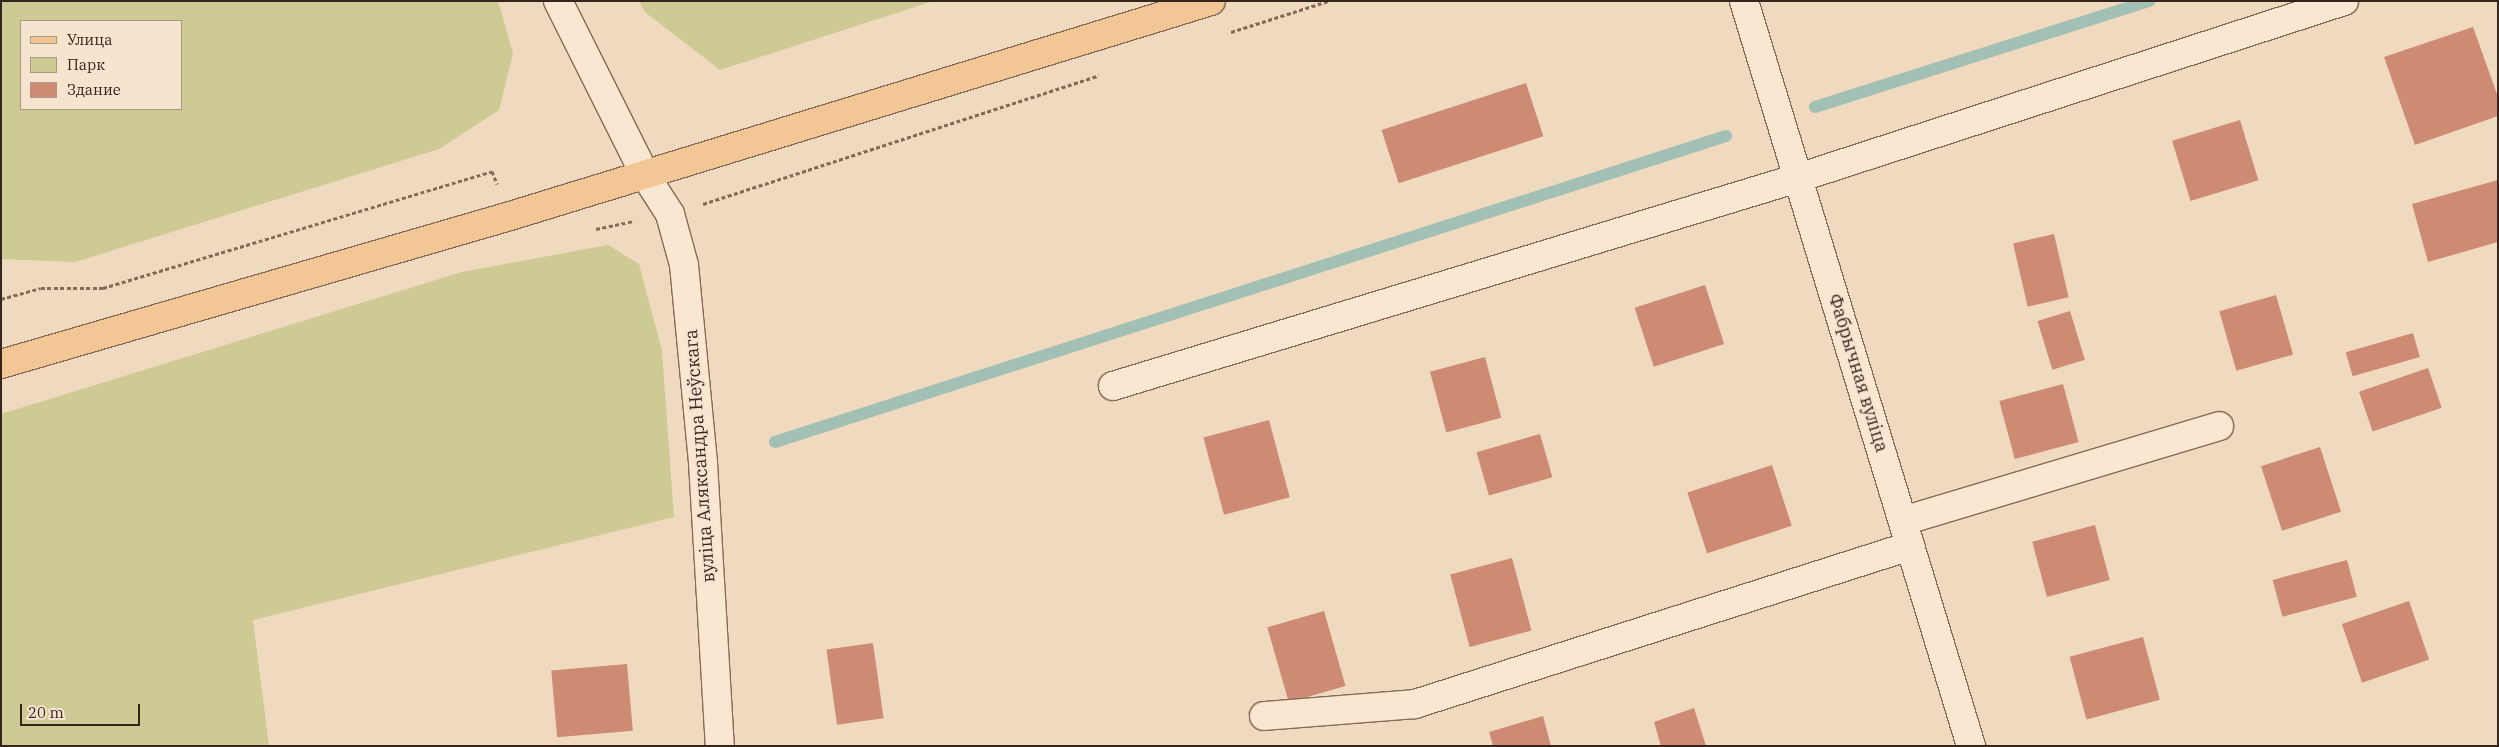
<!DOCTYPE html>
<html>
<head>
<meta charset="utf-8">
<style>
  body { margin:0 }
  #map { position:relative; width:2499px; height:747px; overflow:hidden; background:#efd9bf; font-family:"IBM Plex Serif",serif }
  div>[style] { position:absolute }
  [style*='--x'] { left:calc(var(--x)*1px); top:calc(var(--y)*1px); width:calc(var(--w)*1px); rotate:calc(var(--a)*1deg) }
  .green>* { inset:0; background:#cdca93 }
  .stream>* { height:12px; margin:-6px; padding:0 6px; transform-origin:6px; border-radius:6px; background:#a2c0b3 }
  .building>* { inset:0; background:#ce8b74; transform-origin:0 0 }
  .path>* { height:3px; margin-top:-1.5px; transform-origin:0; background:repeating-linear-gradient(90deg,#876957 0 4px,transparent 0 6.5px) }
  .roads { filter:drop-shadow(1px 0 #876957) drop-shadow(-1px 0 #876957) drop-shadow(0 1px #876957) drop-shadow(0 -1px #876957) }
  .minor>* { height:28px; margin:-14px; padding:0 14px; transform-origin:14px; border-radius:14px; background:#f9e7d2 }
  .major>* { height:28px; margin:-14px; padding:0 14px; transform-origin:14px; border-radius:14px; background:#f3c795 }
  span { translate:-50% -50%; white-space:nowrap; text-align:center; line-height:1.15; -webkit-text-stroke:4.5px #f6e4ce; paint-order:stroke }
  .street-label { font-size:18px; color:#36251c }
  .frame { position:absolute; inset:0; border:2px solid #36251c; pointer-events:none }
  .legend { position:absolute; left:20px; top:20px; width:162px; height:90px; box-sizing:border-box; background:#f6e4ce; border:1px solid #a99887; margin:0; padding:6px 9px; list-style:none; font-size:15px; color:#36251c }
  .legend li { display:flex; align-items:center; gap:10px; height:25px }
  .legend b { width:25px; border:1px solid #a99887 }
  .scale { position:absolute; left:20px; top:704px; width:120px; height:22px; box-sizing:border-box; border:2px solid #36251c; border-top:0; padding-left:6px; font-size:15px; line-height:18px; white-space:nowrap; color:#36251c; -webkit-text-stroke:4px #f6e4ce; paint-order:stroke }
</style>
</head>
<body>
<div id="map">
  <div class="green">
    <div style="clip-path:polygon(evenodd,1px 1px,498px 1px,513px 53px,499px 110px,439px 149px,75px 262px,1px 259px,1px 1px,21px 21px,181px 21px,181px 109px,21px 109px,21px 21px)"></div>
    <div style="clip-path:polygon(639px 1px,933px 1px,720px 70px,645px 12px)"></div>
    <div style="clip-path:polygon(608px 245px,639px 264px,662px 351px,674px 517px,253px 620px,269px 746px,1px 746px,1px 414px,462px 272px)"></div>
  </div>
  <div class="stream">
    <div style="--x:1815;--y:107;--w:351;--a:-17.6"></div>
    <div style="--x:775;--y:442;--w:999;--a:-17.84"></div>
  </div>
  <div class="building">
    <div style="clip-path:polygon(2473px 27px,2498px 97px,2498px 116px,2415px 145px,2384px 57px)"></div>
    <div style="left:1526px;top:83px;width:56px;height:152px;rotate:72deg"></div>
    <div style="left:2240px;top:120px;width:63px;height:71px;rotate:73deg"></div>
    <div style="clip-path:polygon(2498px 180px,2498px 242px,2428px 262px,2412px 204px)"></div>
    <div style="left:2054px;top:234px;width:65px;height:42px;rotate:77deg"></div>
    <div style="left:1705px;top:285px;width:62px;height:74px;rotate:72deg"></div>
    <div style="left:2276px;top:295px;width:62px;height:59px;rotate:74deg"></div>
    <div style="left:2070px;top:311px;width:51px;height:34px;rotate:73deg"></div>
    <div style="left:2413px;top:333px;width:25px;height:70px;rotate:74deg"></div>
    <div style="left:1485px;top:357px;width:63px;height:57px;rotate:75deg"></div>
    <div style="left:2428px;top:368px;width:42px;height:73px;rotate:71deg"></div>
    <div style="left:2063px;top:384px;width:60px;height:66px;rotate:75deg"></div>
    <div style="left:1269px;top:420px;width:80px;height:68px;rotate:75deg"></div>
    <div style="left:1540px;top:434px;width:45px;height:66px;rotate:74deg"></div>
    <div style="left:2320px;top:447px;width:68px;height:62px;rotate:72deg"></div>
    <div style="left:1772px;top:465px;width:64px;height:89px;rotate:72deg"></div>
    <div style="left:2095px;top:525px;width:57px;height:65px;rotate:75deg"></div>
    <div style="left:1512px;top:558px;width:75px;height:64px;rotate:75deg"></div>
    <div style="left:2347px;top:560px;width:38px;height:77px;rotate:75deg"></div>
    <div style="left:2409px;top:601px;width:62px;height:71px;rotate:71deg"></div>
    <div style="left:1324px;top:611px;width:78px;height:59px;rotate:74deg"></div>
    <div style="left:2143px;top:637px;width:65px;height:76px;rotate:75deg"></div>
    <div style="left:873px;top:643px;width:76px;height:47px;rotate:82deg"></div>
    <div style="left:627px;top:664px;width:67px;height:76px;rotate:85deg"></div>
    <div style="clip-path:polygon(1694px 708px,1706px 746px,1661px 746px,1654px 722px)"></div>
    <div style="clip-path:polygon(1543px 716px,1551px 746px,1493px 746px,1489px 732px)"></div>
  </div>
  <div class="path">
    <div style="--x:1231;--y:32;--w:102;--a:-17.7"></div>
    <div style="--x:703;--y:204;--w:416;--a:-18"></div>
    <div style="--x:596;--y:229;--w:39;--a:-12"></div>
    <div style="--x:1;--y:299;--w:41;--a:-15.4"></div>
    <div style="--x:41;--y:288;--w:62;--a:0"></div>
    <div style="--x:103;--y:288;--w:406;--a:-16.7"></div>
    <div style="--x:492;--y:171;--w:14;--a:69"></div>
  </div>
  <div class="roads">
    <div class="minor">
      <div style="--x:558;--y:1;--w:195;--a:63.4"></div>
      <div style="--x:645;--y:175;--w:46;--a:57.3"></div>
      <div style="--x:670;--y:214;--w:53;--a:74.6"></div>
      <div style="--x:684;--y:265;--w:199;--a:84.5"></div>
      <div style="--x:703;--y:463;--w:284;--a:86.6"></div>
      <div style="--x:1744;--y:1;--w:779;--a:73.05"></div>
      <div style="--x:1113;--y:386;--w:716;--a:-16.89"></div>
      <div style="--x:1798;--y:178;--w:574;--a:-17.96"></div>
      <div style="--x:1903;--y:521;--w:330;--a:-16.7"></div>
      <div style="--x:1264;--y:716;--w:151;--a:-4.5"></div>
      <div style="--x:1415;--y:704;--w:520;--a:-17.7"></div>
    </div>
    <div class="major">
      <div style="--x:1;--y:364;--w:530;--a:-16.21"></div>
      <div style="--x:510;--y:216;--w:733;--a:-17.05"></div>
    </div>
  </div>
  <div class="street-label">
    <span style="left:1858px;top:373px;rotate:73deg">Фабрычная вуліца</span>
    <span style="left:700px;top:456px;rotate:-94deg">вуліца Аляксандра Неўскага</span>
  </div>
  <div class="frame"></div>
  <ul class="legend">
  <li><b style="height:6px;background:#f3c795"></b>Улица</li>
  <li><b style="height:14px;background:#cdca93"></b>Парк</li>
  <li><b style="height:14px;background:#ce8b74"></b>Здание</li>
  </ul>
  <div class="scale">20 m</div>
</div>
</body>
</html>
